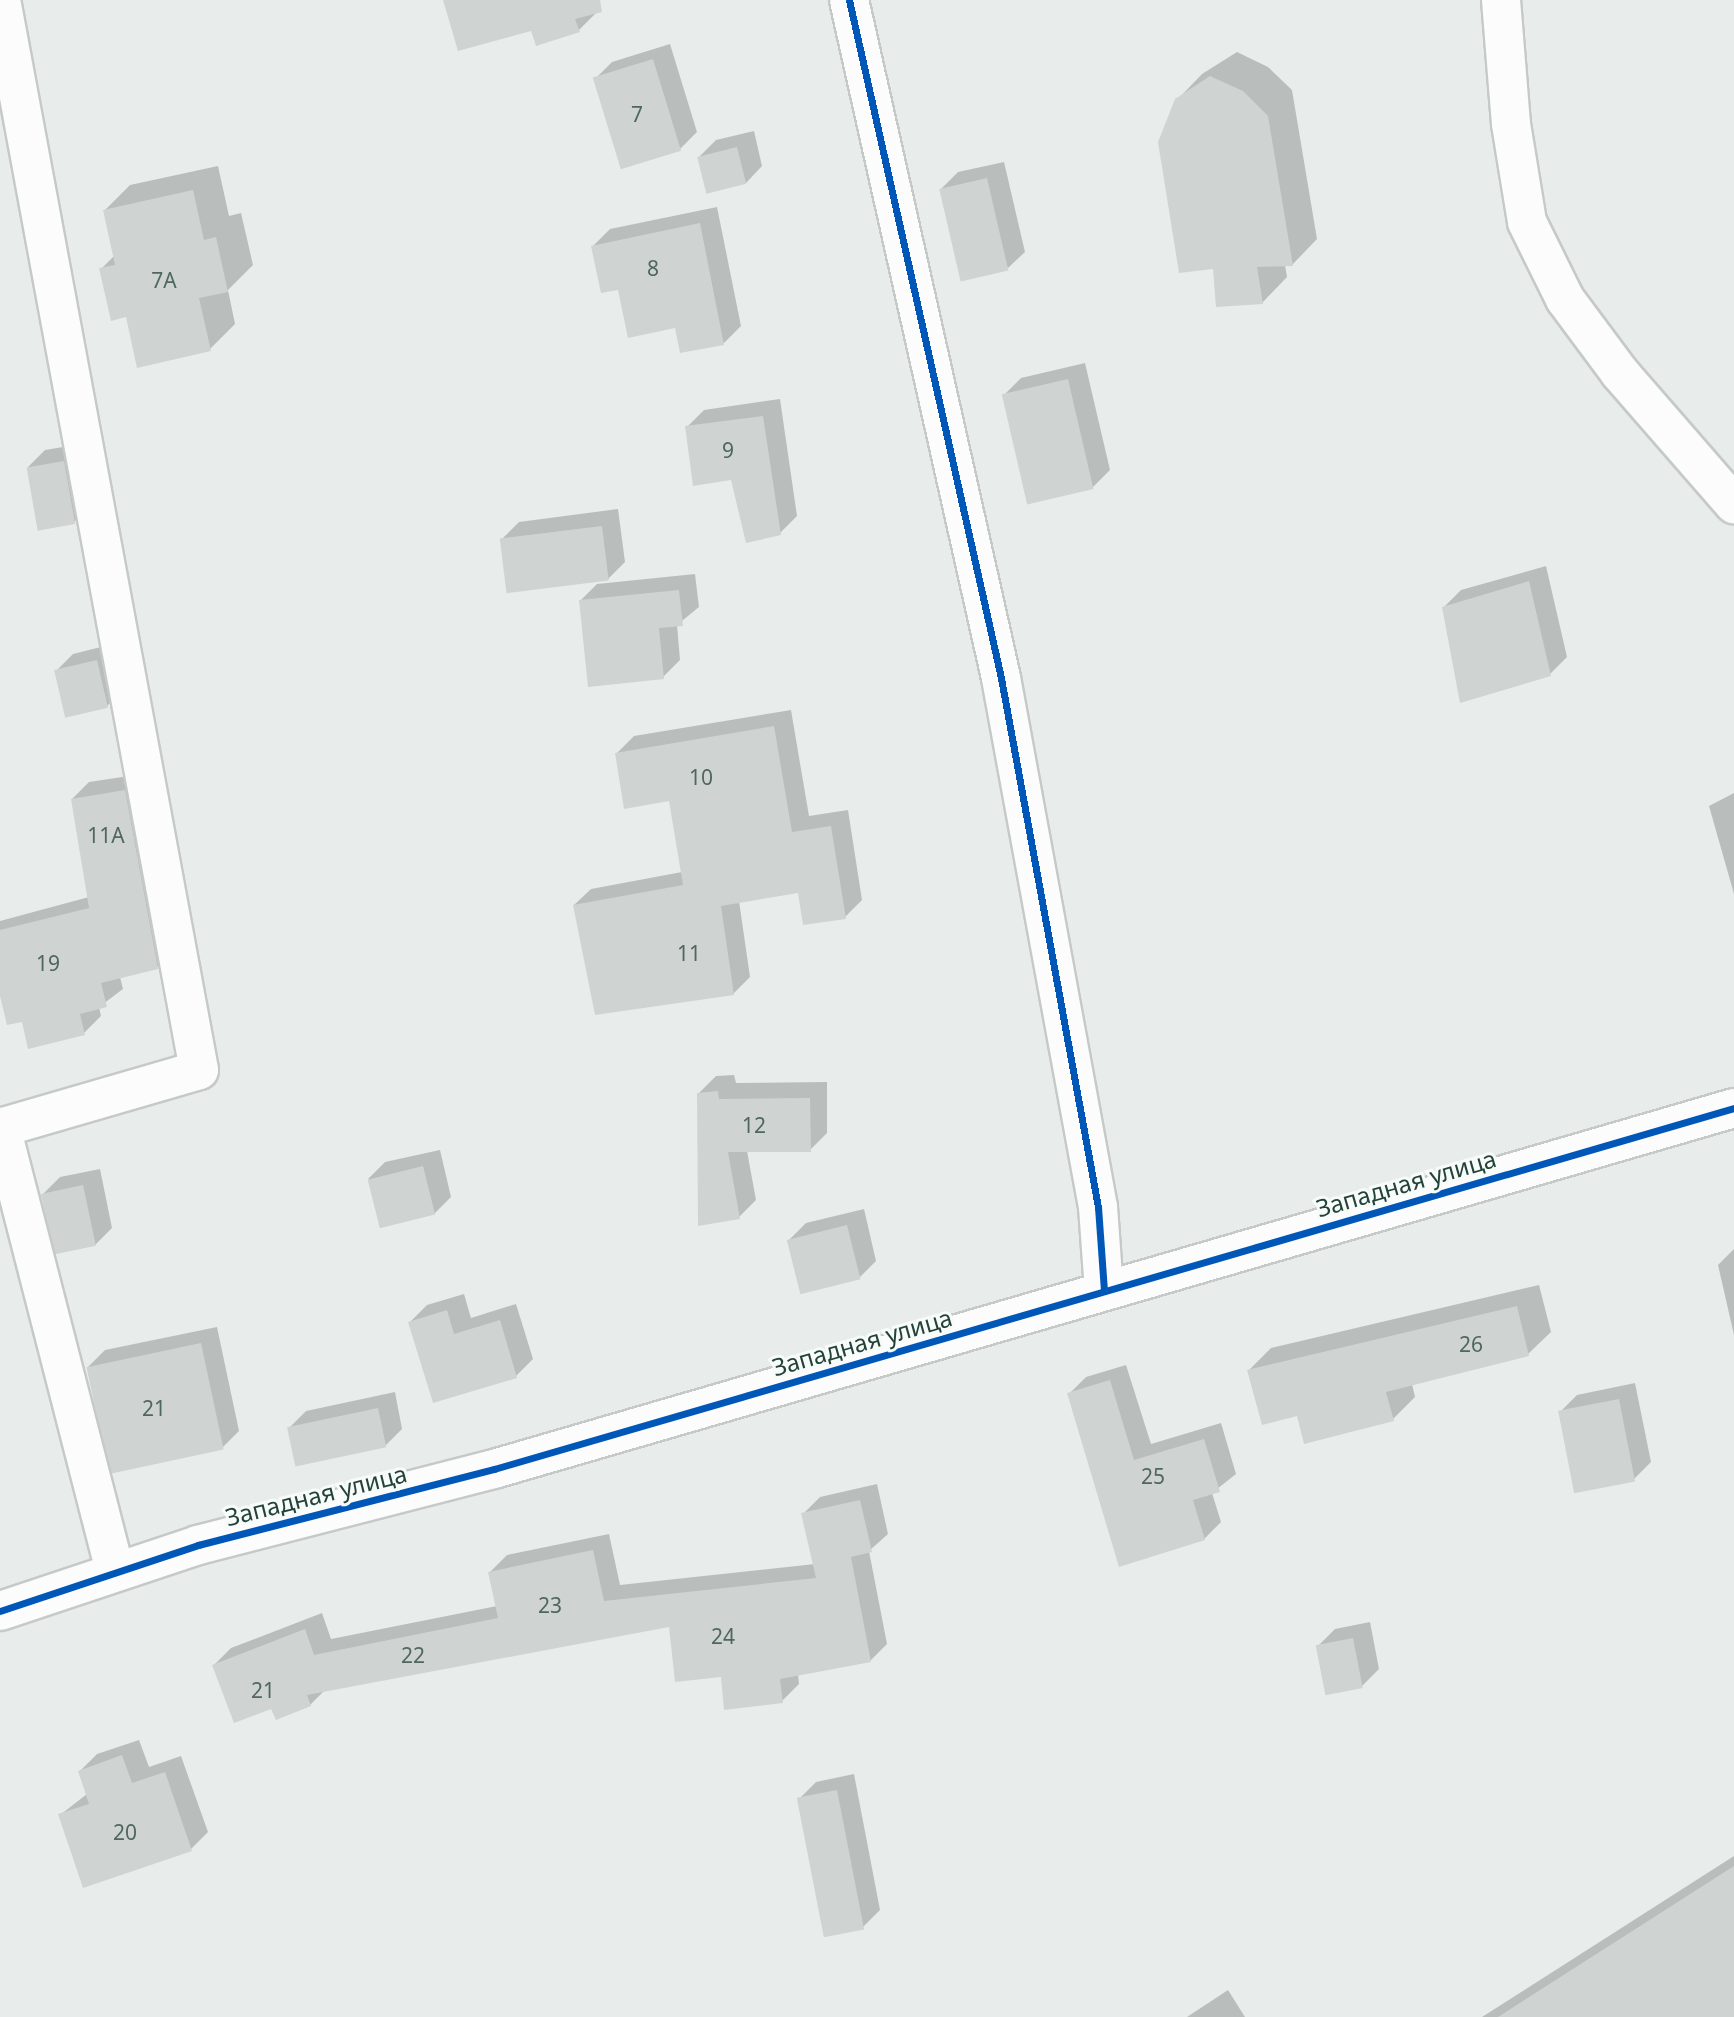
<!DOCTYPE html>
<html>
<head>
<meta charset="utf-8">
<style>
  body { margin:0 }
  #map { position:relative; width:1734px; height:2017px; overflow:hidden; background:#e8edeb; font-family:"Noto Sans",sans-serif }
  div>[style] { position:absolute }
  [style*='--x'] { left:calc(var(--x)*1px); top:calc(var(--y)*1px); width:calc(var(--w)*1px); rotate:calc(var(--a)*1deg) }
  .shadow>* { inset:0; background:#0003 }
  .building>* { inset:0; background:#cfd4d2; transform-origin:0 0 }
  .roads { filter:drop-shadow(2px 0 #c5cac8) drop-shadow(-2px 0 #c5cac8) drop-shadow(0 2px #c5cac8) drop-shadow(0 -2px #c5cac8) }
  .minor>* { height:38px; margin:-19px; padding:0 19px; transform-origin:19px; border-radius:19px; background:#fcfcfc }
  .tertiary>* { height:38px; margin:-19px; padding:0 19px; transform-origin:19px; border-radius:19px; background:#fcfcfc }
  .cycleway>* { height:7px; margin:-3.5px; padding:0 3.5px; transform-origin:3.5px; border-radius:3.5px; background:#0057b8 }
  span { translate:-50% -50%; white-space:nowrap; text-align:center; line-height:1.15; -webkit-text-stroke:6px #f7fbf9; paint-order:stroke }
  .number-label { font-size:21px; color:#506761 }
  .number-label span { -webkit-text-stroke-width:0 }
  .street-label { font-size:24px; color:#24423a }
</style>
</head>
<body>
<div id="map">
  <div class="shadow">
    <div style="clip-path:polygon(445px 0,591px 0,596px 13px,579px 30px,532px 29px)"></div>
    <div style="clip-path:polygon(670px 44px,697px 132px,680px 149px,595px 79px,612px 62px)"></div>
    <div style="clip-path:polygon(1237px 52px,1268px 67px,1292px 90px,1317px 239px,1292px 265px,1285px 265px,1287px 277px,1262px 303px,1215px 267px,1177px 100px,1202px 74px)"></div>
    <div style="clip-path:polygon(754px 131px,762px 166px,746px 183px,699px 157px,716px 140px)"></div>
    <div style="clip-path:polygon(1004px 162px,1025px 252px,1008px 268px,941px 189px,958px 172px)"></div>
    <div style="clip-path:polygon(218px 166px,229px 216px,241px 213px,253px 265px,228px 290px,235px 324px,210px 349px,127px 315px,101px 269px,115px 255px,105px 210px,130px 185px)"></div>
    <div style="clip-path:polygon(717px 207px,741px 326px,724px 343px,620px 288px,593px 246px,610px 229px)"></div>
    <div style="clip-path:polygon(1085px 363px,1110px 470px,1093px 487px,1004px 395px,1021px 378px)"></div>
    <div style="clip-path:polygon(780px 399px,797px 516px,780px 533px,687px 427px,704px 410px)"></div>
    <div style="clip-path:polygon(81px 444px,91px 505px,74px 522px,28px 467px,45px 450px)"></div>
    <div style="clip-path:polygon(618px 509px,625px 562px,608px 579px,502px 539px,519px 522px)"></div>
    <div style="clip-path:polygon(1546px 566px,1567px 657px,1550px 674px,1444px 607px,1461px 590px)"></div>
    <div style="clip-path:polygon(695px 574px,699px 607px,677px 625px,680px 660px,663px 677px,580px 601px,597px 584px)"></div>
    <div style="clip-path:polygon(113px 644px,124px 689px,107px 706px,56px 671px,73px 654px)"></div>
    <div style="clip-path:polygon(791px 710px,809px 816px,848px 810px,862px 900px,845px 917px,799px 891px,739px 901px,750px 977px,733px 994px,574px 905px,591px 889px,682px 872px,670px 799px,617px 753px,634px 736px)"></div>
    <div style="clip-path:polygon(142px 774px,174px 950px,157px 967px,120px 977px,123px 989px,99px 1007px,101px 1016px,84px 1033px,23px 1020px,0 988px,0 921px,89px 897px,72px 799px,89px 782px)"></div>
    <div style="clip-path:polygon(1734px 793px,1734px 894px,1709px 806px)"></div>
    <div style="clip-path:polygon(734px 1075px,736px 1083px,827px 1082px,827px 1133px,810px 1150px,747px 1151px,756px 1200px,739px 1217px,699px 1093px,716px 1076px)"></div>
    <div style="clip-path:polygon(440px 1150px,451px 1197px,434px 1214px,368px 1179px,385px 1162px)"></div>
    <div style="clip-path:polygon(100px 1169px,112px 1228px,95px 1245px,43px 1194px,60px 1177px)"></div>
    <div style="clip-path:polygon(864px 1209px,876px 1261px,859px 1278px,789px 1240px,806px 1223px)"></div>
    <div style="clip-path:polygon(1734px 1249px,1734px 1335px,1718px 1265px)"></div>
    <div style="clip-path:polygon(1539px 1285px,1551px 1332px,1528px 1354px,1412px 1384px,1415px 1397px,1393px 1419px,1298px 1414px,1249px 1370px,1271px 1348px)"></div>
    <div style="clip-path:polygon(464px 1294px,471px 1318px,516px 1304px,533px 1359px,516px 1376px,410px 1322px,427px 1305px)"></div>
    <div style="clip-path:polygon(217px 1327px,239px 1431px,222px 1448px,88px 1367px,105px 1350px)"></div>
    <div style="clip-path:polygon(1126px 1365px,1151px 1444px,1221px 1423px,1236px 1474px,1212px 1493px,1221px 1522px,1204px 1539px,1069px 1394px,1086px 1377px)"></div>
    <div style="clip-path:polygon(1635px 1383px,1651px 1462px,1634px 1479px,1560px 1412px,1577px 1395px)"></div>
    <div style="clip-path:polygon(395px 1392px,402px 1429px,385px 1446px,289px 1428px,306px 1411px)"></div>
    <div style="clip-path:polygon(877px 1484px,888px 1534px,869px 1551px,887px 1644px,870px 1661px,798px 1674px,799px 1684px,782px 1701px,723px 1676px,670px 1625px,325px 1690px,310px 1705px,272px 1707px,214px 1665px,231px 1648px,322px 1613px,331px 1639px,497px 1606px,490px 1572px,507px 1555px,609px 1534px,620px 1585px,815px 1564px,803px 1514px,820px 1497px)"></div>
    <div style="clip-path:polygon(1370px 1622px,1379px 1669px,1362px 1686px,1318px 1646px,1335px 1629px)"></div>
    <div style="clip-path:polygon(139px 1740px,149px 1767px,181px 1756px,208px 1832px,191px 1849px,60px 1815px,87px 1794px,80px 1771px,97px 1754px)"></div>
    <div style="clip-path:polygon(854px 1774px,880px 1910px,863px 1927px,799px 1799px,816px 1782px)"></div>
    <div style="clip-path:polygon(1734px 1856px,1734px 2017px,1482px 2017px)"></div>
    <div style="clip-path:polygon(1228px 1990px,1245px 2017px,1187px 2017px)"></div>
  </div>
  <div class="building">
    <div style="clip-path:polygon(443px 0,600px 0,602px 12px,575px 19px,580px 32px,536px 46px,531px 31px,458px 51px)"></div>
    <div style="left:653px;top:59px;width:96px;height:63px;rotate:73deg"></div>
    <div style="clip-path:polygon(1210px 76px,1243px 91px,1268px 116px,1293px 266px,1257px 267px,1263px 304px,1216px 307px,1213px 269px,1179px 273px,1158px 142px,1175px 99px)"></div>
    <div style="left:737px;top:147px;width:38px;height:41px;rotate:76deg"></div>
    <div style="left:987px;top:178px;width:95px;height:49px;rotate:77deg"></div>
    <div style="clip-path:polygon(193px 190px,204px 240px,216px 237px,228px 292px,199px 298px,211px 351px,137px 368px,126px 317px,111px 321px,99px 268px,115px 265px,103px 210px)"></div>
    <div style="clip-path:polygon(700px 223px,724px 345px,680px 353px,675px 328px,628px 338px,618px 290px,601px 293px,591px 246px)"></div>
    <div style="left:1068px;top:379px;width:113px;height:68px;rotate:77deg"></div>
    <div style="clip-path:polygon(763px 416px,781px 535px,746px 543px,731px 480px,693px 486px,685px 426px)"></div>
    <div style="left:64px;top:461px;width:64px;height:38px;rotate:80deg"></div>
    <div style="left:602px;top:526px;width:55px;height:103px;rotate:83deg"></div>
    <div style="clip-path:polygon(1529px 581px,1551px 676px,1460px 703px,1442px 607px)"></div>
    <div style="clip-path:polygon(679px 590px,683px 626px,659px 628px,664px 679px,588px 687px,579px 600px)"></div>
    <div style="left:97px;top:660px;width:49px;height:44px;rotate:77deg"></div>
    <div style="clip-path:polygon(774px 726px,792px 832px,831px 826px,846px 919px,803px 925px,798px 893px,721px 906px,734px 995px,595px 1015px,573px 905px,683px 885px,669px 801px,624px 809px,615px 753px)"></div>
    <div style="clip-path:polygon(125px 790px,158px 969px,101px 983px,107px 1007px,80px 1014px,85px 1035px,28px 1049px,22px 1022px,7px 1025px,0 996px,0 930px,89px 908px,71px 799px)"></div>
    <div style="clip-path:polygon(718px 1091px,719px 1099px,810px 1098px,811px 1152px,728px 1152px,740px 1219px,698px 1226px,697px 1093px)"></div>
    <div style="left:423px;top:1166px;width:50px;height:57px;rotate:76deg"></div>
    <div style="left:83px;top:1185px;width:62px;height:43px;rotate:78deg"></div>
    <div style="left:847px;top:1225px;width:56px;height:62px;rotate:76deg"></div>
    <div style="clip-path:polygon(1517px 1306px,1529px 1356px,1386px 1392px,1394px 1421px,1304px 1444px,1297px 1416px,1262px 1425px,1247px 1370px)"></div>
    <div style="clip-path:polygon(447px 1310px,454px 1334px,500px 1320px,517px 1378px,433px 1403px,408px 1322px)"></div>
    <div style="left:201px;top:1343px;width:109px;height:117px;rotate:78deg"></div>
    <div style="clip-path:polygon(1110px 1380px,1134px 1460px,1204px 1439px,1220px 1492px,1193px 1500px,1205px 1540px,1119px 1567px,1067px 1393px)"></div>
    <div style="left:1619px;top:1399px;width:84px;height:62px;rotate:79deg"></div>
    <div style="left:378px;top:1408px;width:40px;height:93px;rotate:78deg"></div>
    <div style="clip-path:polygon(860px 1500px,872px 1552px,851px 1557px,871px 1662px,780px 1679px,783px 1703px,724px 1710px,721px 1677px,675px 1682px,669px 1627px,307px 1695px,311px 1706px,276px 1720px,271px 1709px,234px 1723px,212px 1665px,305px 1629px,314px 1655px,498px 1618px,488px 1572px,593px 1550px,604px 1601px,816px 1578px,801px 1513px)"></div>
    <div style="left:1353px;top:1638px;width:51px;height:38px;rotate:79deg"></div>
    <div style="clip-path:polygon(122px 1755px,132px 1783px,165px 1772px,192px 1851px,83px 1888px,58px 1814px,89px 1804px,78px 1771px)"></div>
    <div style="left:837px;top:1790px;width:142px;height:41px;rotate:79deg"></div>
    <div style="clip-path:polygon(1734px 1866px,1734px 2017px,1498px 2017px)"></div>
  </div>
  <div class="roads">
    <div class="minor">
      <div style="--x:849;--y:0;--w:695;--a:77.36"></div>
      <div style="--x:1001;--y:678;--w:538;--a:79.61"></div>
      <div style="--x:1098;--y:1207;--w:84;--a:85.9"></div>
      <div style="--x:1;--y:1127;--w:459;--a:75.6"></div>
      <div style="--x:0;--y:1128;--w:207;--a:-16.2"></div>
      <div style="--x:199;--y:1070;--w:1088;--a:-100.48"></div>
      <div style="--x:0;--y:1611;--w:209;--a:-18.4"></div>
      <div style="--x:198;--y:1545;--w:306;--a:-14.4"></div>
      <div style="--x:494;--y:1469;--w:1291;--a:-16.23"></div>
    </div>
    <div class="tertiary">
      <div style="--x:1501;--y:0;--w:124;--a:85.4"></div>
      <div style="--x:1511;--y:124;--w:99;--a:80.7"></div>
      <div style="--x:1527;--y:222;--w:86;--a:63.7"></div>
      <div style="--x:1565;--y:299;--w:92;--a:53.4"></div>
      <div style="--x:1620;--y:373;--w:174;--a:49"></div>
    </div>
  </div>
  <div class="cycleway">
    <div style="--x:849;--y:0;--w:695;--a:77.36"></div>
    <div style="--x:1001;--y:678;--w:538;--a:79.61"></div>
    <div style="--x:1098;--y:1207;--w:84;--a:85.9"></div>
    <div style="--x:0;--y:1611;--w:209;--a:-18.4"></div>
    <div style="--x:198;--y:1545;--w:306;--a:-14.4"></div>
    <div style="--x:494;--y:1469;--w:1291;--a:-16.23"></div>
  </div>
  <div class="number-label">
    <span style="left:637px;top:114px">7</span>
    <span style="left:653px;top:268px">8</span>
    <span style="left:164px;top:280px">7А</span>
    <span style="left:728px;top:450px">9</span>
    <span style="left:701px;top:777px">10</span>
    <span style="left:106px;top:835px">11А</span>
    <span style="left:689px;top:953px">11</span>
    <span style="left:48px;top:963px">19</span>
    <span style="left:754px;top:1125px">12</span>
    <span style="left:1471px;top:1344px">26</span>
    <span style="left:154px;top:1408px">21</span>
    <span style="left:1153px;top:1476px">25</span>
    <span style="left:550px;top:1605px">23</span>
    <span style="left:723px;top:1636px">24</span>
    <span style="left:413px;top:1655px">22</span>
    <span style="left:263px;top:1690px">21</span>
    <span style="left:125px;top:1832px">20</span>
  </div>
  <div class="street-label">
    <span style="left:1406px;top:1183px;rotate:-16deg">Западная улица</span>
    <span style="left:862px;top:1342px;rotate:-16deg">Западная улица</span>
    <span style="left:316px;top:1495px;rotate:-14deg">Западная улица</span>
  </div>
</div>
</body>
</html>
